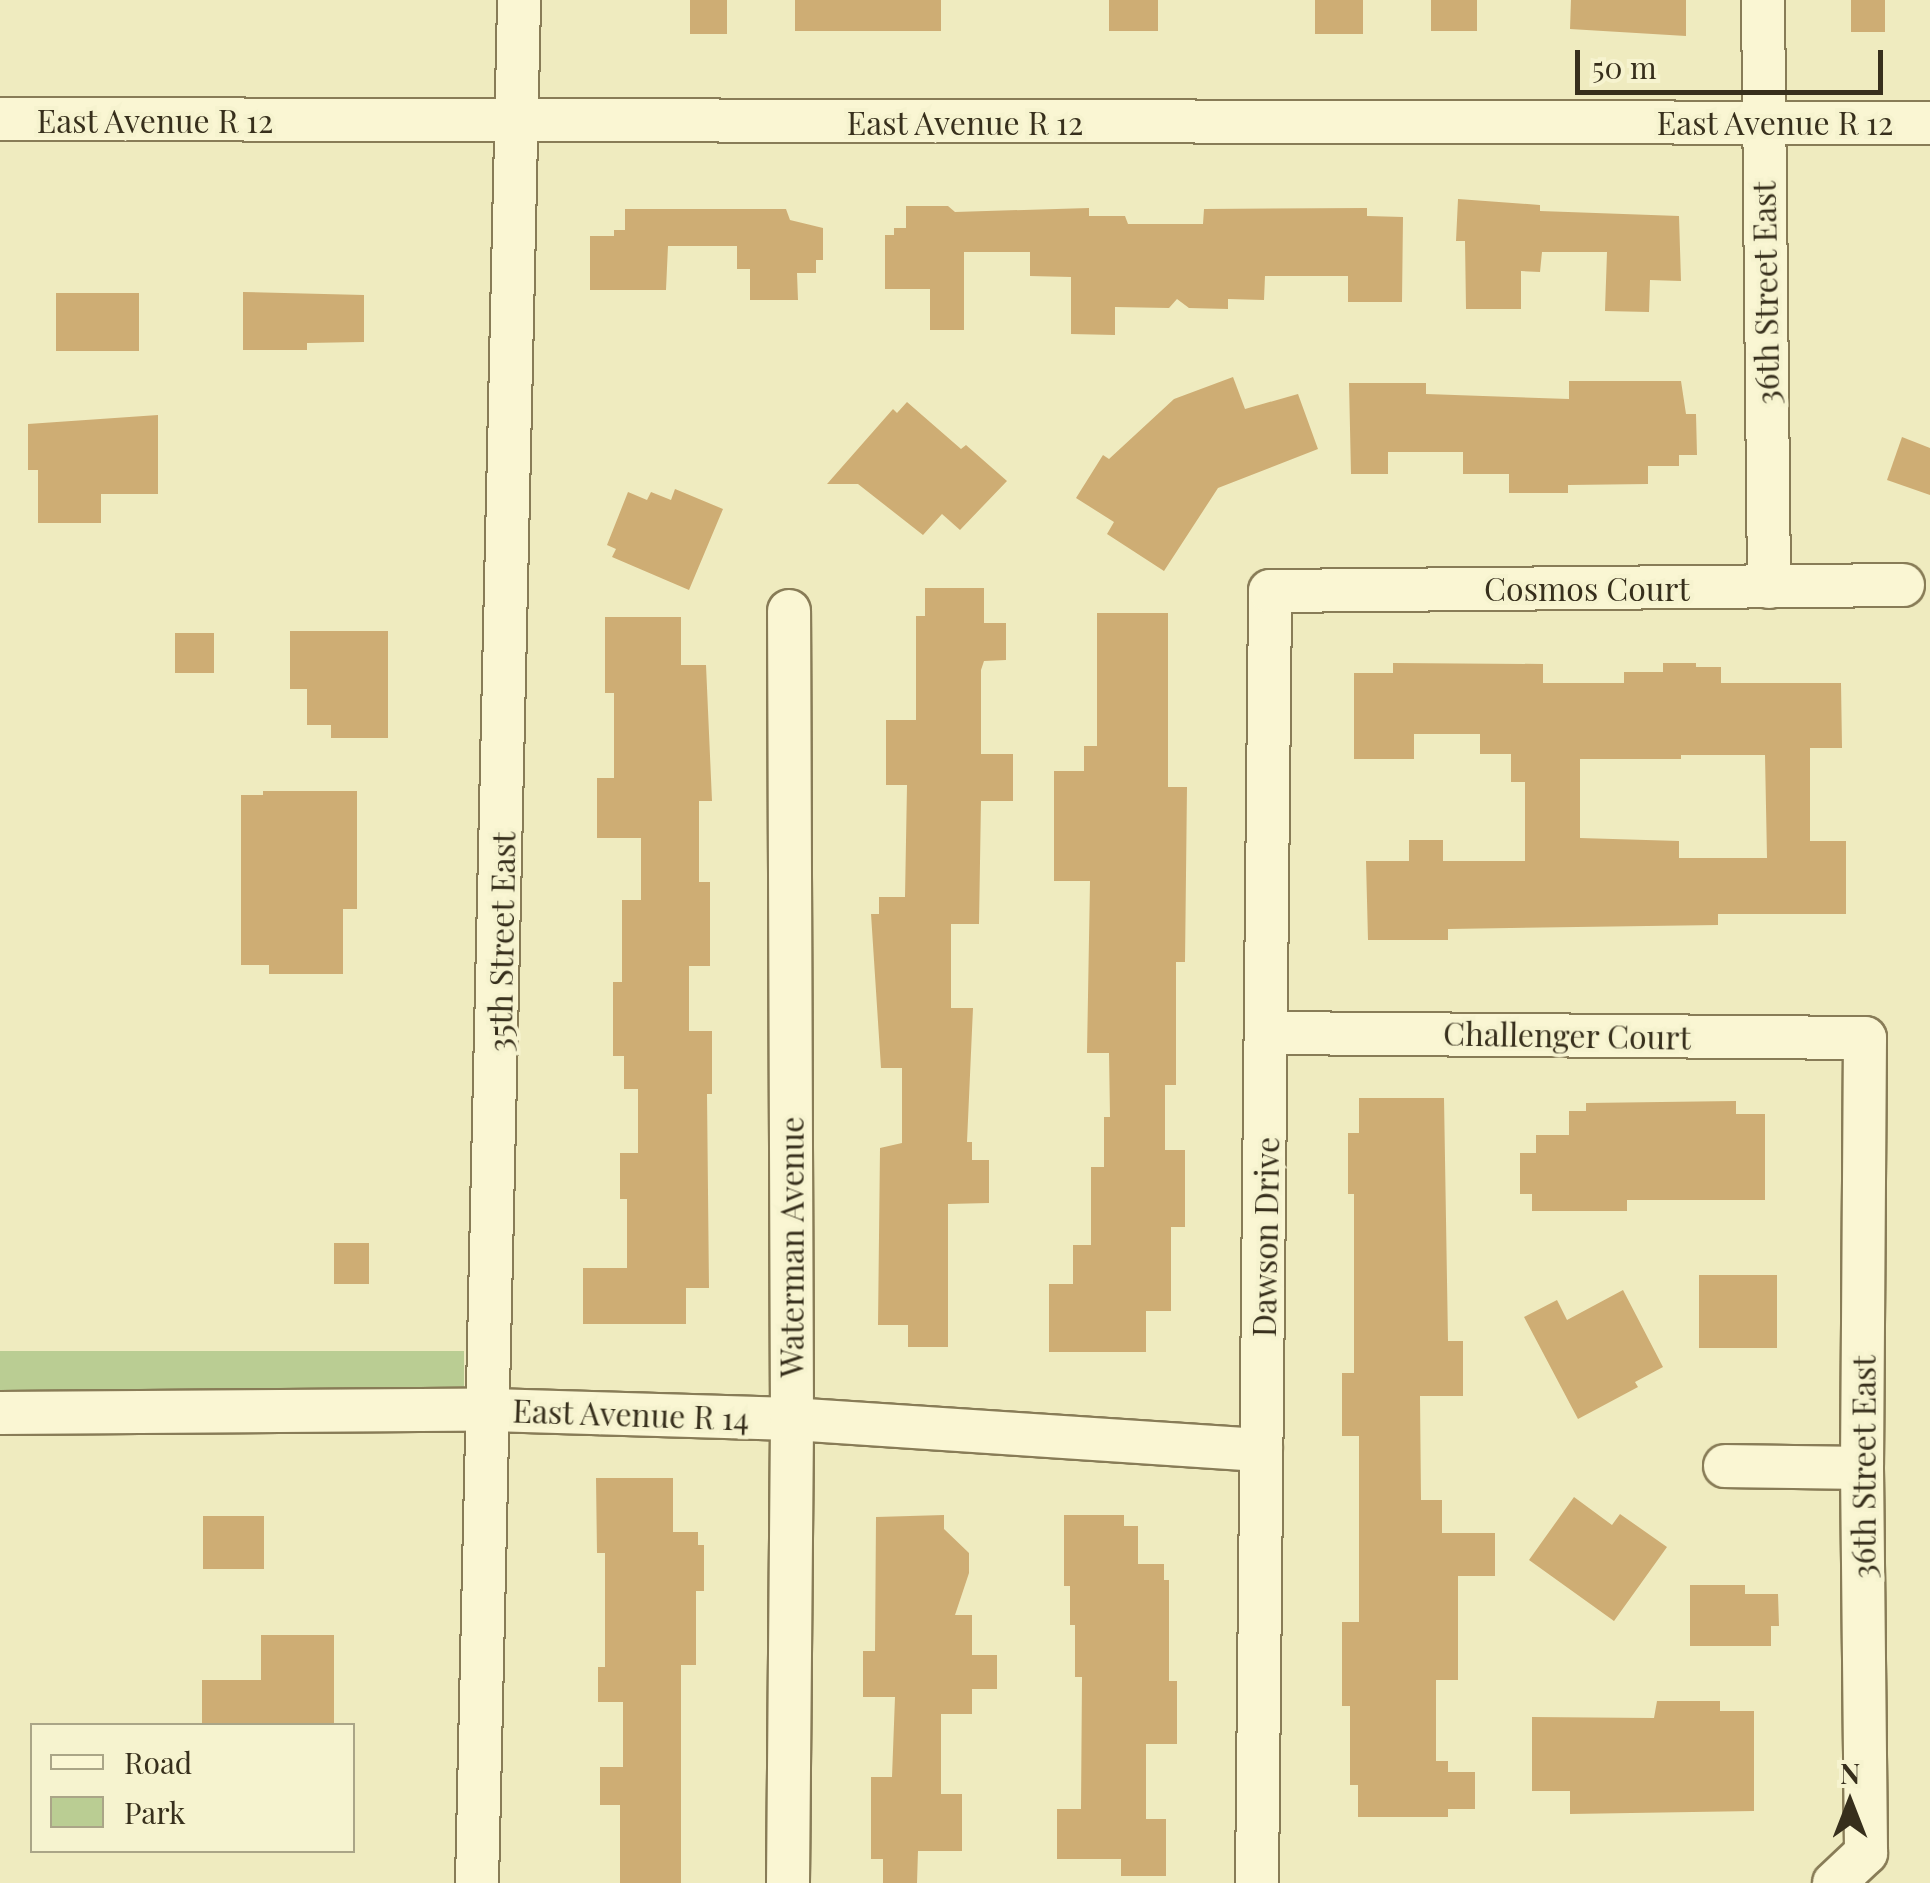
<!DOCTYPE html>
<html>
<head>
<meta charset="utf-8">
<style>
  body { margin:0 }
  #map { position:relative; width:1930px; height:1883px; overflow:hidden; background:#efebbf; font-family:"Playfair Display",serif }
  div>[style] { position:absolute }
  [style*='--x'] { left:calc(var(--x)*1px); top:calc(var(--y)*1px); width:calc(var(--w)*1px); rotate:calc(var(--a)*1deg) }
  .green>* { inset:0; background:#bacd93; transform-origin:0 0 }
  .building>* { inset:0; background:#cead74; transform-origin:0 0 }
  .roads { filter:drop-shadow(2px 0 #887c57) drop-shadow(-2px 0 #887c57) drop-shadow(0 2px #887c57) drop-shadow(0 -2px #887c57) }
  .minor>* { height:42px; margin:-21px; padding:0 21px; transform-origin:21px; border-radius:21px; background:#faf6d3 }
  span { translate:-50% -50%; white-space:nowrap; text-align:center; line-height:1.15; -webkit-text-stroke:8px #f6f3cf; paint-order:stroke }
  .street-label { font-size:32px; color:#372f1c }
  .legend { position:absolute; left:30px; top:1723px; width:325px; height:130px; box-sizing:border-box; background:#f6f3cf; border:2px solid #aaa587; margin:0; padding:12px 18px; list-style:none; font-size:30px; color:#372f1c }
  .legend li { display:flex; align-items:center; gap:20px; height:50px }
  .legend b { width:50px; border:2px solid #aaa587 }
  .north { position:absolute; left:1800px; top:1753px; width:100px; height:100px; -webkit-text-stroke:8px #f6f3cf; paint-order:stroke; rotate:0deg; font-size:28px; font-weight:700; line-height:40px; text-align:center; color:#372f1c }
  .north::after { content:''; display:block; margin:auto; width:35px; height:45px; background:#372f1c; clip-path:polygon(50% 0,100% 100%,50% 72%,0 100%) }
  .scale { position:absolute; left:1575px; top:50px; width:308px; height:45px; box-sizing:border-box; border:5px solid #372f1c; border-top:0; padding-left:12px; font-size:30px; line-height:35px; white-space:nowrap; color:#372f1c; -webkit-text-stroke:8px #f6f3cf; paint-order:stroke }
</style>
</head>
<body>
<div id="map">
  <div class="green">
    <div style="left:0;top:1351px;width:464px;height:40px"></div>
  </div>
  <div class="building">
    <div style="left:690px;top:0;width:37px;height:34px"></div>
    <div style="left:795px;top:0;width:146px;height:31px"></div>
    <div style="left:1109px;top:0;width:49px;height:31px"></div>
    <div style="left:1315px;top:0;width:48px;height:34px"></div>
    <div style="left:1431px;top:0;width:46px;height:31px"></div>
    <div style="clip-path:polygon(1571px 0,1686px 0,1686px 36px,1570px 29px)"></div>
    <div style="left:1851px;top:0;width:34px;height:32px"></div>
    <div style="clip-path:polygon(1458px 199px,1540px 205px,1540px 211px,1679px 216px,1681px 281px,1650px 280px,1649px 312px,1605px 311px,1607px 252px,1542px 252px,1540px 272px,1521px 271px,1521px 309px,1466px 309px,1465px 241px,1456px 241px)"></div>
    <div style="clip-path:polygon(906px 206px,948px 206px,955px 212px,1089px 208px,1089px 216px,1125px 216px,1128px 224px,1203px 224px,1204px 209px,1367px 208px,1367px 216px,1403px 217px,1402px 302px,1348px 302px,1348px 276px,1265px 276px,1264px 300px,1228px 299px,1228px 309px,1189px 308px,1177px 299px,1169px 308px,1115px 307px,1115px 335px,1071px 334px,1071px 277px,1030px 276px,1030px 252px,964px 252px,964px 330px,930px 330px,930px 289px,885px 289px,885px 235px,894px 235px,894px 228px,906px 228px)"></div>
    <div style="clip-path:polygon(625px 209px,786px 209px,790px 220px,823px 228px,823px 260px,816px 260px,816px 273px,797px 273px,798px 300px,750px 300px,750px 269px,737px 269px,737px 246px,668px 246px,666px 290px,590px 290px,590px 236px,614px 236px,614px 230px,625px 230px)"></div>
    <div style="clip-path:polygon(243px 292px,364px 295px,364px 342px,307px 343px,307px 350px,243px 350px)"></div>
    <div style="left:56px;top:293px;width:83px;height:58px"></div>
    <div style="clip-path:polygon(1233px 377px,1245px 409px,1298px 394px,1318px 449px,1218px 488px,1164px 571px,1107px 534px,1114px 522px,1076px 498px,1103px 455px,1109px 459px,1174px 399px)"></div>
    <div style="clip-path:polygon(1569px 381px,1681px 381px,1686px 414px,1696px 414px,1697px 455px,1679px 455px,1679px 466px,1648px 466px,1648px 484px,1568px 485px,1568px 493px,1509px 493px,1509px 474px,1463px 474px,1463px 452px,1388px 452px,1388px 474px,1351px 474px,1349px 383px,1426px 383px,1426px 394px,1569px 399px)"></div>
    <div style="clip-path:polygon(907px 402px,961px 449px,966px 445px,1007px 481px,960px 530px,942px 514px,923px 535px,858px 484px,827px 484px,893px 409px,897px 413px)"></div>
    <div style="clip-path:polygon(158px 415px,158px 494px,101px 494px,101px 523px,38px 523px,38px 470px,28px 470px,28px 424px)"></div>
    <div style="clip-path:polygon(1902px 437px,1930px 448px,1930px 495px,1887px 480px)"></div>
    <div style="clip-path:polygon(675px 489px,723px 509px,689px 590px,612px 557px,616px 549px,607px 545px,628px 492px,647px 500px,651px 492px,671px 500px)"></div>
    <div style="clip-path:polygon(925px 588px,984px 588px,984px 623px,1006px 623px,1006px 660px,984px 661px,981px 670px,981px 754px,1013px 754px,1013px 801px,981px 801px,979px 924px,951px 924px,951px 1008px,973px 1008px,967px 1142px,972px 1142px,972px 1160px,989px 1160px,989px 1203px,948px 1204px,948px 1347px,908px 1347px,908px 1325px,878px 1325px,880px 1148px,902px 1143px,902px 1068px,881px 1068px,871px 914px,879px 914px,879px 897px,905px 897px,907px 785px,886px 785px,886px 720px,916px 720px,916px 616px,925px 616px)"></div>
    <div style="clip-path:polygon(1097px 613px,1168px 613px,1168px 787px,1187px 787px,1185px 962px,1176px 962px,1176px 1085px,1165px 1085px,1165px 1150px,1185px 1150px,1185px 1227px,1171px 1227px,1171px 1311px,1146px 1311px,1146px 1352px,1049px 1352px,1049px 1284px,1073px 1284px,1073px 1245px,1091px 1245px,1091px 1167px,1104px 1167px,1104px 1117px,1110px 1117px,1109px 1053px,1087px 1053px,1090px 881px,1054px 881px,1054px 771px,1084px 771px,1084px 746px,1097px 746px)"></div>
    <div style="clip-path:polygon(605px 617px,681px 617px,681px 665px,706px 665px,712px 801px,699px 801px,699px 882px,710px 882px,710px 966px,689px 966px,689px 1031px,712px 1031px,712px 1094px,707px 1094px,709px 1288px,686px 1288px,686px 1324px,583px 1324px,583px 1268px,627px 1268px,627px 1199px,620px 1199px,620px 1153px,638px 1153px,638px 1089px,624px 1089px,624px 1056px,613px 1056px,613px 982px,622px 982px,622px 900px,641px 900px,641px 838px,597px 838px,597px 778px,614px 778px,614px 693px,605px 693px)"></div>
    <div style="clip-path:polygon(290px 631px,388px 631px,388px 738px,331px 738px,331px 725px,307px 725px,307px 689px,290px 689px)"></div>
    <div style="left:175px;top:633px;width:39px;height:40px"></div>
    <div style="clip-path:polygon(evenodd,1393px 663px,1543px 664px,1543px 683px,1624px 683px,1624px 672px,1663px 672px,1663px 663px,1696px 663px,1696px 667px,1721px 667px,1721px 683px,1841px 683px,1842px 748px,1810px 748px,1810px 841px,1846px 841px,1846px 914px,1718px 914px,1718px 925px,1448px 929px,1448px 940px,1368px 940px,1366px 861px,1409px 861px,1409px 840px,1443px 840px,1443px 861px,1525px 861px,1525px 782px,1511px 782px,1511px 754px,1480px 754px,1480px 734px,1414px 734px,1414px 759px,1354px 759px,1354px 673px,1393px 673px,1393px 663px,1681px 755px,1765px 755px,1767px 858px,1679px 858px,1679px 841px,1580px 838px,1580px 759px,1681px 759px,1681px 755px)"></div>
    <div style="clip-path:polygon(263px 791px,357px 791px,357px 909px,343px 909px,343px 974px,269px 974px,269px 965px,241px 965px,241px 795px,263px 795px)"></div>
    <div style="clip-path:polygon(1359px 1098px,1444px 1098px,1448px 1341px,1463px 1341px,1463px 1396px,1420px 1396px,1421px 1500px,1442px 1500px,1442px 1533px,1495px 1533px,1495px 1576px,1458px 1576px,1458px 1680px,1436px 1680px,1436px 1761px,1448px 1761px,1448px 1772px,1475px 1772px,1475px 1809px,1448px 1809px,1448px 1817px,1358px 1817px,1358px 1785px,1350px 1785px,1350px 1706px,1342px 1706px,1342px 1622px,1359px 1622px,1359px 1436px,1342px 1436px,1342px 1373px,1354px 1373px,1354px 1194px,1348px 1194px,1348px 1133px,1359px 1133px)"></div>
    <div style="clip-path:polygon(1736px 1101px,1736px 1114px,1765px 1114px,1765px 1200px,1627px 1200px,1627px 1211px,1532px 1211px,1532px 1194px,1520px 1194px,1520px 1153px,1536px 1153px,1536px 1135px,1569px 1135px,1569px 1111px,1586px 1111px,1586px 1103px)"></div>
    <div style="left:334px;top:1243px;width:35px;height:41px"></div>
    <div style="left:1699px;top:1275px;width:78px;height:73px"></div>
    <div style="clip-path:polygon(1623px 1290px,1663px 1367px,1635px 1382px,1638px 1387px,1578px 1419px,1524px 1317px,1557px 1300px,1567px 1320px)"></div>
    <div style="clip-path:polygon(596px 1478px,673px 1478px,673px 1532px,698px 1532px,698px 1545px,704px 1545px,704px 1591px,696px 1591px,696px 1665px,681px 1665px,681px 1883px,620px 1883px,620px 1805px,600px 1805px,600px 1767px,623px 1767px,623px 1702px,598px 1702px,598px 1667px,605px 1667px,605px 1553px,597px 1553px)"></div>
    <div style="clip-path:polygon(1574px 1497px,1612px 1525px,1620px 1514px,1667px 1547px,1614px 1621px,1529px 1560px)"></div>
    <div style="clip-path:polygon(944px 1515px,944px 1529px,969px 1553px,969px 1573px,955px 1615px,972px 1615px,972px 1655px,997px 1655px,997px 1689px,972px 1689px,972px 1714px,941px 1714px,941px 1794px,962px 1794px,962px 1851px,918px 1851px,917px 1883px,883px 1883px,883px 1859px,871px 1859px,871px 1777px,892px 1777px,895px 1697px,863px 1697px,863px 1651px,875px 1651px,876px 1517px)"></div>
    <div style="clip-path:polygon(1064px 1515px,1124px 1515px,1124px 1526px,1138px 1526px,1138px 1564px,1164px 1564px,1164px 1580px,1169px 1580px,1169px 1681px,1177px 1681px,1177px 1744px,1146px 1744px,1146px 1819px,1166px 1819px,1166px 1876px,1121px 1876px,1121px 1859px,1057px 1859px,1057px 1809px,1081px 1809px,1082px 1677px,1075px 1677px,1075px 1625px,1070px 1625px,1070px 1586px,1064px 1586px)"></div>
    <div style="left:203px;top:1516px;width:61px;height:53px"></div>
    <div style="clip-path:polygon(1690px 1585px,1745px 1585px,1745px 1594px,1778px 1594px,1779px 1626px,1771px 1626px,1771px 1646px,1690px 1646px)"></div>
    <div style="clip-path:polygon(261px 1635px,334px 1635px,334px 1726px,202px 1726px,202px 1680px,261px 1680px)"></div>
    <div style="clip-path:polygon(1657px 1701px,1720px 1701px,1720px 1711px,1754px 1711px,1754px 1811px,1570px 1814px,1570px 1791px,1532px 1791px,1532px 1717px,1654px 1718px)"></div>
  </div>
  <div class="roads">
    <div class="minor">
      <div style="--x:1763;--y:0;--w:587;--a:89.41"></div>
      <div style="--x:0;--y:119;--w:1930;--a:0.12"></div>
      <div style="--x:1269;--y:1033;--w:596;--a:0.48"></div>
      <div style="--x:1865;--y:1038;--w:430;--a:90.4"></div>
      <div style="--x:1862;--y:1468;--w:385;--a:89.4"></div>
      <div style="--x:1866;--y:1853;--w:44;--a:136.8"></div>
      <div style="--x:0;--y:1413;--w:491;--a:-0.4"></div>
      <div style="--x:491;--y:1410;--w:301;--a:1.7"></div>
      <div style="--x:792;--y:1419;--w:470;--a:3.8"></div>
      <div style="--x:1725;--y:1466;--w:137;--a:0.8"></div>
      <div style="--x:477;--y:1883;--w:1883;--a:-88.72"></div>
      <div style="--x:788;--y:1883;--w:464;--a:-89.5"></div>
      <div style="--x:792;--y:1419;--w:808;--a:-90.21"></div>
      <div style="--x:1257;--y:1883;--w:1292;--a:-89.42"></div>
      <div style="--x:1270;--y:591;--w:633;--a:-0.54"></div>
    </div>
  </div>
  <div class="street-label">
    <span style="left:155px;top:120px">East Avenue R 12</span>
    <span style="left:965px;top:122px">East Avenue R 12</span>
    <span style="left:1775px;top:122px">East Avenue R 12</span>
    <span style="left:1765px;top:293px;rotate:-91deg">36th Street East</span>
    <span style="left:1587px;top:588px">Cosmos Court</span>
    <span style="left:501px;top:942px;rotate:-89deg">35th Street East</span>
    <span style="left:1567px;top:1035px;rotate:1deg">Challenger Court</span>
    <span style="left:1265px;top:1237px;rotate:-89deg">Dawson Drive</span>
    <span style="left:791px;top:1247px;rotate:-90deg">Waterman Avenue</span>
    <span style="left:631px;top:1414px;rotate:2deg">East Avenue R 14</span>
    <span style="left:1863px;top:1467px;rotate:-90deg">36th Street East</span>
  </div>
  <ul class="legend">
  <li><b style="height:12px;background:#faf6d3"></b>Road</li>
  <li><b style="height:28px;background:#bacd93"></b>Park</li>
  </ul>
  <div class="north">N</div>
  <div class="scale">50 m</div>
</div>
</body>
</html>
